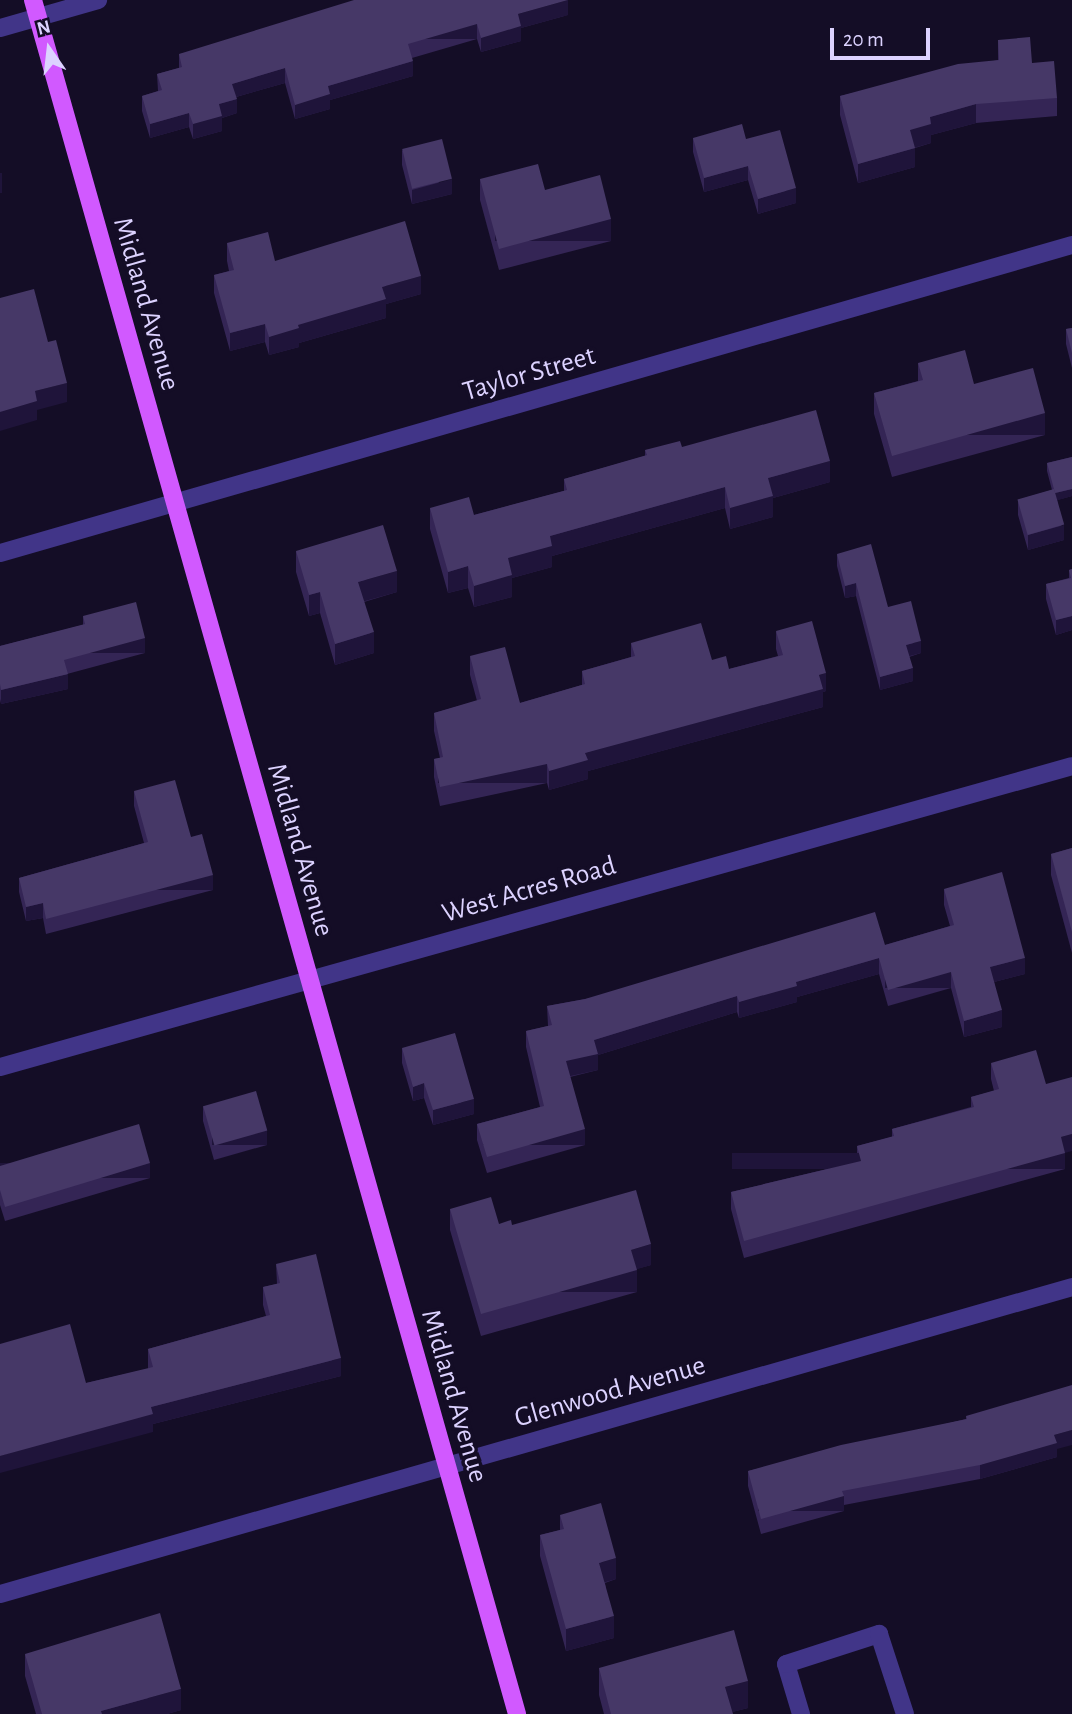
<!DOCTYPE html>
<html>
<head>
<meta charset="utf-8">
<style>
  body { margin:0 }
  #map { position:relative; width:1072px; height:1714px; overflow:hidden; background:#140d26; font-family:"Alegreya Sans",sans-serif }
  div>[style] { position:absolute }
  [style*='--x'] { left:calc(var(--x)*1px); top:calc(var(--y)*1px); width:calc(var(--w)*1px); rotate:calc(var(--a)*1deg) }
  .minor>* { height:18px; margin:-9px; padding:0 9px; transform-origin:9px; border-radius:9px; background:#413588 }
  .major>* { height:18px; margin:-9px; padding:0 9px; transform-origin:9px; border-radius:9px; background:#d159ff }
  .wall>* { inset:0; background:#342555 }
  .shaded-wall>* { inset:0; background:#1f143a; transform-origin:0 0 }
  .building>* { inset:0; background:#463867; transform-origin:0 0 }
  span { translate:-50% -50%; white-space:nowrap; text-align:center; line-height:1.15; -webkit-text-stroke:7px #140d26; paint-order:stroke }
  .street-label { font-size:28px; color:#dcd2ff }
  .north { position:absolute; left:14px; top:14px; width:70px; height:70px; -webkit-text-stroke:5px #140d26; paint-order:stroke; rotate:346deg; font-size:19px; font-weight:700; line-height:28px; text-align:center; color:#dcd2ff }
  .north::after { content:''; display:block; margin:auto; width:24px; height:32px; background:#dcd2ff; clip-path:polygon(50% 0,100% 100%,50% 72%,0 100%) }
  .scale { position:absolute; left:830px; top:28px; width:100px; height:32px; box-sizing:border-box; border:4px solid #dcd2ff; border-top:0; padding-left:9px; font-size:21px; line-height:24px; white-space:nowrap; color:#dcd2ff; -webkit-text-stroke:5px #140d26; paint-order:stroke }
</style>
</head>
<body>
<div id="map">
  <div class="minor">
    <div style="--x:0;--y:28;--w:102;--a:-15.9"></div>
    <div style="--x:0;--y:553;--w:1115;--a:-16.03"></div>
    <div style="--x:0;--y:1067;--w:1113;--a:-15.68"></div>
    <div style="--x:0;--y:1594;--w:1115;--a:-15.98"></div>
    <div style="--x:801;--y:1714;--w:52;--a:-106.7"></div>
    <div style="--x:786;--y:1664;--w:98;--a:-17.9"></div>
    <div style="--x:879;--y:1634;--w:84;--a:72"></div>
  </div>
  <div class="major">
    <div style="--x:33;--y:0;--w:1781;--a:74.23"></div>
  </div>
  <div class="wall">
    <div style="clip-path:polygon(568px 15px,521px 28px,521px 41px,481px 52px,477px 39px,412px 58px,413px 76px,330px 100px,330px 109px,295px 119px,285px 83px,236px 97px,237px 113px,222px 118px,222px 131px,193px 139px,189px 127px,150px 138px,142px 111px,142px 96px,158px 91px,157px 74px,179px 68px,179px 54px)"></div>
    <div style="clip-path:polygon(998px 40px,1032px 63px,1057px 98px,1057px 116px,976px 123px,931px 135px,931px 143px,915px 148px,915px 167px,858px 183px,840px 115px,840px 96px,998px 60px)"></div>
    <div style="clip-path:polygon(693px 138px,746px 139px,796px 203px,758px 214px,748px 180px,704px 192px,693px 152px)"></div>
    <div style="clip-path:polygon(402px 150px,452px 194px,412px 204px,402px 165px)"></div>
    <div style="clip-path:polygon(480px 179px,545px 190px,611px 241px,499px 270px,480px 200px)"></div>
    <div style="clip-path:polygon(227px 243px,275px 261px,421px 294px,386px 304px,386px 318px,299px 343px,299px 347px,269px 355px,265px 342px,230px 351px,214px 293px,214px 275px,229px 271px,227px 261px)"></div>
    <div style="clip-path:polygon(1072px 328px,1072px 368px,1066px 344px,1066px 329px)"></div>
    <div style="clip-path:polygon(918px 363px,1045px 435px,892px 477px,874px 414px,874px 393px,918px 381px)"></div>
    <div style="clip-path:polygon(682px 447px,830px 482px,773px 498px,773px 517px,730px 529px,725px 508px,552px 556px,552px 567px,512px 578px,512px 597px,474px 607px,468px 588px,448px 593px,430px 529px,430px 508px,474px 515px,564px 491px,564px 479px,645px 456px,645px 450px)"></div>
    <div style="clip-path:polygon(1072px 457px,1072px 496px,1057px 500px,1064px 540px,1028px 550px,1018px 515px,1018px 500px,1052px 490px,1047px 471px,1047px 463px)"></div>
    <div style="clip-path:polygon(296px 551px,397px 592px,364px 602px,374px 653px,335px 665px,320px 613px,309px 616px,296px 572px)"></div>
    <div style="clip-path:polygon(837px 554px,888px 607px,921px 653px,909px 657px,913px 681px,880px 690px,856px 596px,845px 598px,837px 566px)"></div>
    <div style="clip-path:polygon(1072px 569px,1072px 630px,1056px 635px,1046px 599px,1046px 584px,1069px 578px,1069px 570px)"></div>
    <div style="clip-path:polygon(83px 616px,145px 653px,67px 674px,68px 689px,1px 704px,0 699px,0 646px,83px 625px)"></div>
    <div style="clip-path:polygon(776px 631px,826px 691px,823px 692px,823px 707px,588px 771px,588px 779px,549px 790px,547px 783px,440px 806px,434px 777px,434px 759px,440px 758px,434px 731px,434px 713px,477px 701px,470px 675px,470px 656px,520px 703px,582px 685px,582px 671px,631px 657px,631px 643px,712px 660px,729px 669px,778px 656px,776px 649px)"></div>
    <div style="clip-path:polygon(134px 791px,191px 837px,213px 890px,46px 934px,43px 918px,26px 921px,19px 892px,19px 878px,144px 843px,134px 806px)"></div>
    <div style="clip-path:polygon(1072px 848px,1072px 953px,1051px 875px,1051px 854px)"></div>
    <div style="clip-path:polygon(944px 889px,1025px 974px,994px 982px,1002px 1027px,964px 1037px,951px 988px,888px 1006px,879px 974px,797px 997px,797px 1002px,739px 1018px,737px 1012px,598px 1055px,598px 1070px,570px 1077px,585px 1145px,487px 1173px,477px 1140px,477px 1124px,540px 1107px,526px 1047px,526px 1031px,548px 1026px,547px 1006px,885px 945px,950px 926px,944px 905px)"></div>
    <div style="clip-path:polygon(402px 1048px,474px 1114px,433px 1125px,424px 1098px,413px 1101px,402px 1063px)"></div>
    <div style="clip-path:polygon(991px 1063px,1065px 1152px,1065px 1169px,744px 1258px,731px 1209px,731px 1192px,857px 1162px,857px 1146px,892px 1137px,892px 1129px,971px 1107px,971px 1097px,994px 1091px,991px 1079px)"></div>
    <div style="clip-path:polygon(203px 1106px,267px 1145px,214px 1160px,203px 1121px)"></div>
    <div style="clip-path:polygon(0 1166px,150px 1178px,5px 1221px,0 1205px)"></div>
    <div style="clip-path:polygon(450px 1209px,499px 1224px,512px 1225px,651px 1265px,636px 1269px,637px 1292px,481px 1336px,450px 1230px)"></div>
    <div style="clip-path:polygon(276px 1264px,341px 1376px,153px 1424px,153px 1432px,86px 1383px,148px 1369px,148px 1349px,266px 1316px,263px 1305px,263px 1287px,277px 1284px)"></div>
    <div style="clip-path:polygon(966px 1416px,1057px 1449px,1057px 1457px,980px 1479px,844px 1505px,844px 1511px,761px 1534px,748px 1486px,748px 1471px,966px 1419px)"></div>
    <div style="clip-path:polygon(560px 1515px,616px 1579px,605px 1583px,614px 1638px,566px 1651px,540px 1556px,540px 1535px,560px 1530px)"></div>
    <div style="clip-path:polygon(25px 1654px,181px 1710px,167px 1714px,36px 1714px,25px 1676px)"></div>
    <div style="clip-path:polygon(599px 1668px,748px 1708px,732px 1712px,733px 1714px,604px 1714px,599px 1695px)"></div>
  </div>
  <div class="shaded-wall">
    <div style="clip-path:polygon(568px 0,568px 15px,521px 28px,521px 41px,481px 52px,481px 38px,518px 14px)"></div>
    <div style="left:477px;top:24px;width:15px;height:72px;rotate:90deg"></div>
    <div style="clip-path:polygon(413px 61px,413px 76px,330px 100px,330px 109px,295px 119px,295px 105px,328px 86px)"></div>
    <div style="clip-path:polygon(285px 68px,285px 83px,232px 98px,232px 84px)"></div>
    <div style="clip-path:polygon(237px 99px,237px 113px,222px 118px,222px 131px,193px 139px,193px 124px,219px 104px)"></div>
    <div style="clip-path:polygon(976px 104px,976px 123px,931px 135px,931px 143px,910px 149px,910px 130px,930px 117px)"></div>
    <div style="clip-path:polygon(189px 113px,189px 127px,150px 138px,150px 124px)"></div>
    <div style="clip-path:polygon(915px 148px,915px 167px,858px 183px,858px 164px)"></div>
    <div style="clip-path:polygon(748px 166px,748px 180px,704px 192px,704px 178px)"></div>
    <div style="left:0;top:173px;width:2px;height:20px"></div>
    <div style="clip-path:polygon(452px 179px,452px 194px,412px 204px,412px 190px)"></div>
    <div style="clip-path:polygon(796px 188px,796px 203px,758px 214px,758px 199px)"></div>
    <div style="left:611px;top:219px;width:22px;height:116px;rotate:90deg"></div>
    <div style="clip-path:polygon(421px 276px,421px 294px,386px 304px,386px 318px,299px 343px,299px 347px,269px 355px,269px 337px,382px 287px)"></div>
    <div style="clip-path:polygon(265px 324px,265px 342px,230px 351px,230px 333px)"></div>
    <div style="clip-path:polygon(67px 383px,67px 402px,37px 410px,37px 420px,0 431px,0 412px,35px 391px)"></div>
    <div style="left:1045px;top:413px;width:22px;height:159px;rotate:90deg"></div>
    <div style="clip-path:polygon(830px 461px,830px 482px,773px 498px,773px 517px,730px 529px,730px 508px,768px 478px)"></div>
    <div style="clip-path:polygon(725px 487px,725px 508px,552px 556px,552px 567px,512px 578px,512px 597px,474px 607px,474px 586px,508px 558px,550px 536px)"></div>
    <div style="clip-path:polygon(1072px 489px,1072px 496px,1055px 501px,1055px 493px)"></div>
    <div style="clip-path:polygon(1064px 525px,1064px 540px,1028px 550px,1028px 535px)"></div>
    <div style="clip-path:polygon(468px 566px,468px 588px,448px 593px,448px 572px)"></div>
    <div style="clip-path:polygon(397px 571px,397px 592px,358px 603px,358px 582px)"></div>
    <div style="clip-path:polygon(856px 583px,856px 596px,845px 598px,845px 586px)"></div>
    <div style="clip-path:polygon(320px 592px,320px 613px,309px 616px,309px 595px)"></div>
    <div style="clip-path:polygon(1072px 616px,1072px 630px,1056px 635px,1056px 620px)"></div>
    <div style="clip-path:polygon(374px 632px,374px 653px,335px 665px,335px 644px)"></div>
    <div style="left:145px;top:638px;width:15px;height:84px;rotate:90deg"></div>
    <div style="clip-path:polygon(921px 641px,921px 653px,906px 657px,906px 645px)"></div>
    <div style="clip-path:polygon(913px 668px,913px 681px,880px 690px,880px 677px)"></div>
    <div style="clip-path:polygon(826px 673px,826px 691px,823px 692px,823px 707px,588px 771px,588px 779px,549px 790px,549px 771px,585px 753px)"></div>
    <div style="clip-path:polygon(68px 674px,68px 689px,1px 704px,1px 690px)"></div>
    <div style="left:547px;top:764px;width:19px;height:109px;rotate:90deg"></div>
    <div style="left:213px;top:875px;width:15px;height:173px;rotate:90deg"></div>
    <div style="clip-path:polygon(43px 903px,43px 918px,26px 921px,26px 907px)"></div>
    <div style="clip-path:polygon(879px 958px,879px 974px,797px 997px,797px 1002px,739px 1018px,739px 1002px,796px 982px)"></div>
    <div style="clip-path:polygon(1025px 958px,1025px 974px,990px 983px,990px 967px)"></div>
    <div style="left:951px;top:972px;width:16px;height:66px;rotate:90deg"></div>
    <div style="clip-path:polygon(737px 996px,737px 1012px,598px 1055px,598px 1070px,566px 1077px,566px 1061px,594px 1040px)"></div>
    <div style="clip-path:polygon(1002px 1010px,1002px 1027px,964px 1037px,964px 1021px)"></div>
    <div style="clip-path:polygon(424px 1083px,424px 1098px,413px 1101px,413px 1087px)"></div>
    <div style="clip-path:polygon(474px 1099px,474px 1114px,433px 1125px,433px 1110px)"></div>
    <div style="left:585px;top:1129px;width:16px;height:102px;rotate:90deg"></div>
    <div style="left:267px;top:1130px;width:15px;height:55px;rotate:90deg"></div>
    <div style="clip-path:polygon(1072px 1134px,1072px 1151px,1061px 1154px,1061px 1137px)"></div>
    <div style="left:1065px;top:1153px;width:16px;height:333px;rotate:90deg"></div>
    <div style="left:150px;top:1163px;width:15px;height:152px;rotate:90deg"></div>
    <div style="clip-path:polygon(651px 1244px,651px 1265px,631px 1271px,631px 1250px)"></div>
    <div style="left:637px;top:1270px;width:22px;height:162px;rotate:90deg"></div>
    <div style="clip-path:polygon(341px 1358px,341px 1376px,153px 1424px,153px 1432px,0 1473px,0 1456px,151px 1407px)"></div>
    <div style="clip-path:polygon(1072px 1430px,1072px 1445px,1057px 1449px,1057px 1457px,980px 1479px,980px 1465px,1054px 1435px)"></div>
    <div style="left:844px;top:1496px;width:15px;height:86px;rotate:90deg"></div>
    <div style="clip-path:polygon(616px 1558px,616px 1579px,599px 1584px,599px 1563px)"></div>
    <div style="clip-path:polygon(614px 1616px,614px 1638px,566px 1651px,566px 1629px)"></div>
    <div style="clip-path:polygon(748px 1681px,748px 1708px,725px 1714px,725px 1687px)"></div>
    <div style="clip-path:polygon(181px 1689px,181px 1710px,167px 1714px,101px 1714px,101px 1711px)"></div>
  </div>
  <div class="building">
    <div style="clip-path:polygon(354px 0,568px 0,518px 14px,521px 26px,481px 38px,477px 24px,408px 44px,413px 61px,328px 86px,330px 94px,295px 105px,285px 68px,232px 84px,237px 99px,219px 104px,222px 116px,193px 124px,189px 113px,150px 124px,142px 96px,162px 90px,157px 74px,182px 67px,179px 54px)"></div>
    <div style="clip-path:polygon(1030px 37px,1032px 63px,1054px 61px,1057px 98px,976px 104px,930px 117px,931px 124px,910px 130px,915px 148px,858px 164px,840px 96px,958px 64px,999px 60px,998px 40px)"></div>
    <div style="clip-path:polygon(742px 124px,746px 139px,780px 130px,796px 188px,758px 199px,748px 166px,704px 178px,693px 138px)"></div>
    <div style="left:442px;top:139px;width:41px;height:41px;rotate:76deg"></div>
    <div style="clip-path:polygon(538px 164px,545px 190px,600px 175px,611px 219px,499px 249px,480px 179px)"></div>
    <div style="clip-path:polygon(405px 221px,421px 276px,382px 287px,386px 299px,298px 325px,299px 328px,269px 337px,265px 324px,230px 333px,214px 275px,234px 270px,227px 243px,268px 232px,275px 261px)"></div>
    <div style="clip-path:polygon(34px 289px,48px 342px,56px 340px,67px 383px,35px 391px,37px 401px,0 412px,0 298px)"></div>
    <div style="clip-path:polygon(1072px 328px,1072px 353px,1066px 329px)"></div>
    <div style="clip-path:polygon(965px 350px,974px 384px,1033px 368px,1045px 413px,892px 456px,874px 393px,923px 380px,918px 363px)"></div>
    <div style="clip-path:polygon(816px 410px,830px 461px,768px 478px,773px 496px,730px 508px,725px 487px,550px 536px,552px 546px,508px 558px,512px 575px,474px 586px,468px 566px,448px 572px,430px 508px,469px 497px,474px 515px,567px 490px,564px 479px,647px 455px,645px 450px,680px 441px,682px 447px)"></div>
    <div style="clip-path:polygon(1072px 457px,1072px 489px,1055px 493px,1047px 463px)"></div>
    <div style="left:1054px;top:489px;width:37px;height:38px;rotate:74deg"></div>
    <div style="clip-path:polygon(383px 525px,397px 571px,358px 582px,374px 632px,335px 644px,320px 592px,309px 595px,296px 551px)"></div>
    <div style="clip-path:polygon(871px 544px,888px 607px,911px 601px,921px 641px,906px 645px,913px 668px,880px 677px,856px 583px,845px 586px,837px 554px)"></div>
    <div style="clip-path:polygon(1072px 569px,1072px 616px,1056px 620px,1046px 584px,1071px 578px,1069px 570px)"></div>
    <div style="clip-path:polygon(136px 602px,145px 638px,64px 660px,68px 674px,1px 690px,0 684px,0 646px,85px 624px,83px 616px)"></div>
    <div style="clip-path:polygon(812px 621px,826px 673px,819px 675px,823px 689px,585px 753px,588px 760px,549px 771px,547px 764px,440px 787px,434px 759px,443px 757px,434px 713px,481px 699px,470px 656px,505px 647px,520px 703px,585px 684px,582px 671px,635px 656px,631px 643px,701px 623px,712px 660px,726px 656px,729px 669px,783px 655px,776px 631px)"></div>
    <div style="clip-path:polygon(175px 780px,191px 837px,202px 834px,213px 875px,46px 919px,43px 903px,26px 907px,19px 878px,148px 842px,134px 791px)"></div>
    <div style="clip-path:polygon(1072px 848px,1072px 932px,1051px 854px)"></div>
    <div style="clip-path:polygon(1002px 872px,1025px 958px,990px 967px,1002px 1010px,964px 1021px,951px 972px,888px 990px,879px 958px,796px 982px,797px 986px,739px 1002px,737px 996px,594px 1040px,598px 1054px,566px 1061px,585px 1129px,487px 1157px,477px 1124px,544px 1106px,526px 1031px,552px 1025px,547px 1006px,585px 999px,875px 912px,885px 945px,954px 925px,944px 889px)"></div>
    <div style="clip-path:polygon(455px 1033px,474px 1099px,433px 1110px,424px 1083px,413px 1087px,402px 1048px)"></div>
    <div style="clip-path:polygon(1036px 1050px,1046px 1084px,1072px 1077px,1072px 1134px,1061px 1137px,1065px 1153px,744px 1241px,731px 1192px,861px 1161px,857px 1146px,894px 1136px,892px 1129px,974px 1107px,971px 1097px,999px 1089px,991px 1063px)"></div>
    <div style="left:256px;top:1091px;width:41px;height:55px;rotate:74deg"></div>
    <div style="clip-path:polygon(139px 1124px,150px 1163px,5px 1207px,0 1190px,0 1166px)"></div>
    <div style="clip-path:polygon(636px 1190px,651px 1244px,631px 1250px,637px 1270px,481px 1314px,450px 1209px,491px 1197px,499px 1224px,511px 1220px,512px 1225px)"></div>
    <div style="clip-path:polygon(316px 1254px,341px 1358px,151px 1407px,153px 1414px,0 1456px,0 1344px,70px 1324px,86px 1383px,153px 1367px,148px 1349px,270px 1315px,263px 1287px,280px 1283px,276px 1264px)"></div>
    <div style="clip-path:polygon(1072px 1385px,1072px 1430px,1054px 1435px,1057px 1443px,980px 1465px,842px 1491px,844px 1496px,761px 1519px,748px 1471px,841px 1445px,967px 1419px,966px 1416px)"></div>
    <div style="clip-path:polygon(601px 1503px,616px 1558px,599px 1563px,614px 1616px,566px 1629px,540px 1535px,564px 1529px,560px 1515px)"></div>
    <div style="clip-path:polygon(160px 1613px,181px 1689px,101px 1711px,102px 1714px,42px 1714px,25px 1654px)"></div>
    <div style="clip-path:polygon(734px 1630px,748px 1681px,725px 1687px,733px 1714px,611px 1714px,599px 1668px)"></div>
  </div>
  <div class="street-label">
    <span style="left:146px;top:304px;rotate:74deg">Midland Avenue</span>
    <span style="left:529px;top:374px;rotate:-16deg">Taylor Street</span>
    <span style="left:300px;top:850px;rotate:74deg">Midland Avenue</span>
    <span style="left:529px;top:890px;rotate:-16deg">West Acres Road</span>
    <span style="left:610px;top:1392px;rotate:-16deg">Glenwood Avenue</span>
    <span style="left:454px;top:1396px;rotate:74deg">Midland Avenue</span>
  </div>
  <div class="north">N</div>
  <div class="scale">20 m</div>
</div>
</body>
</html>
